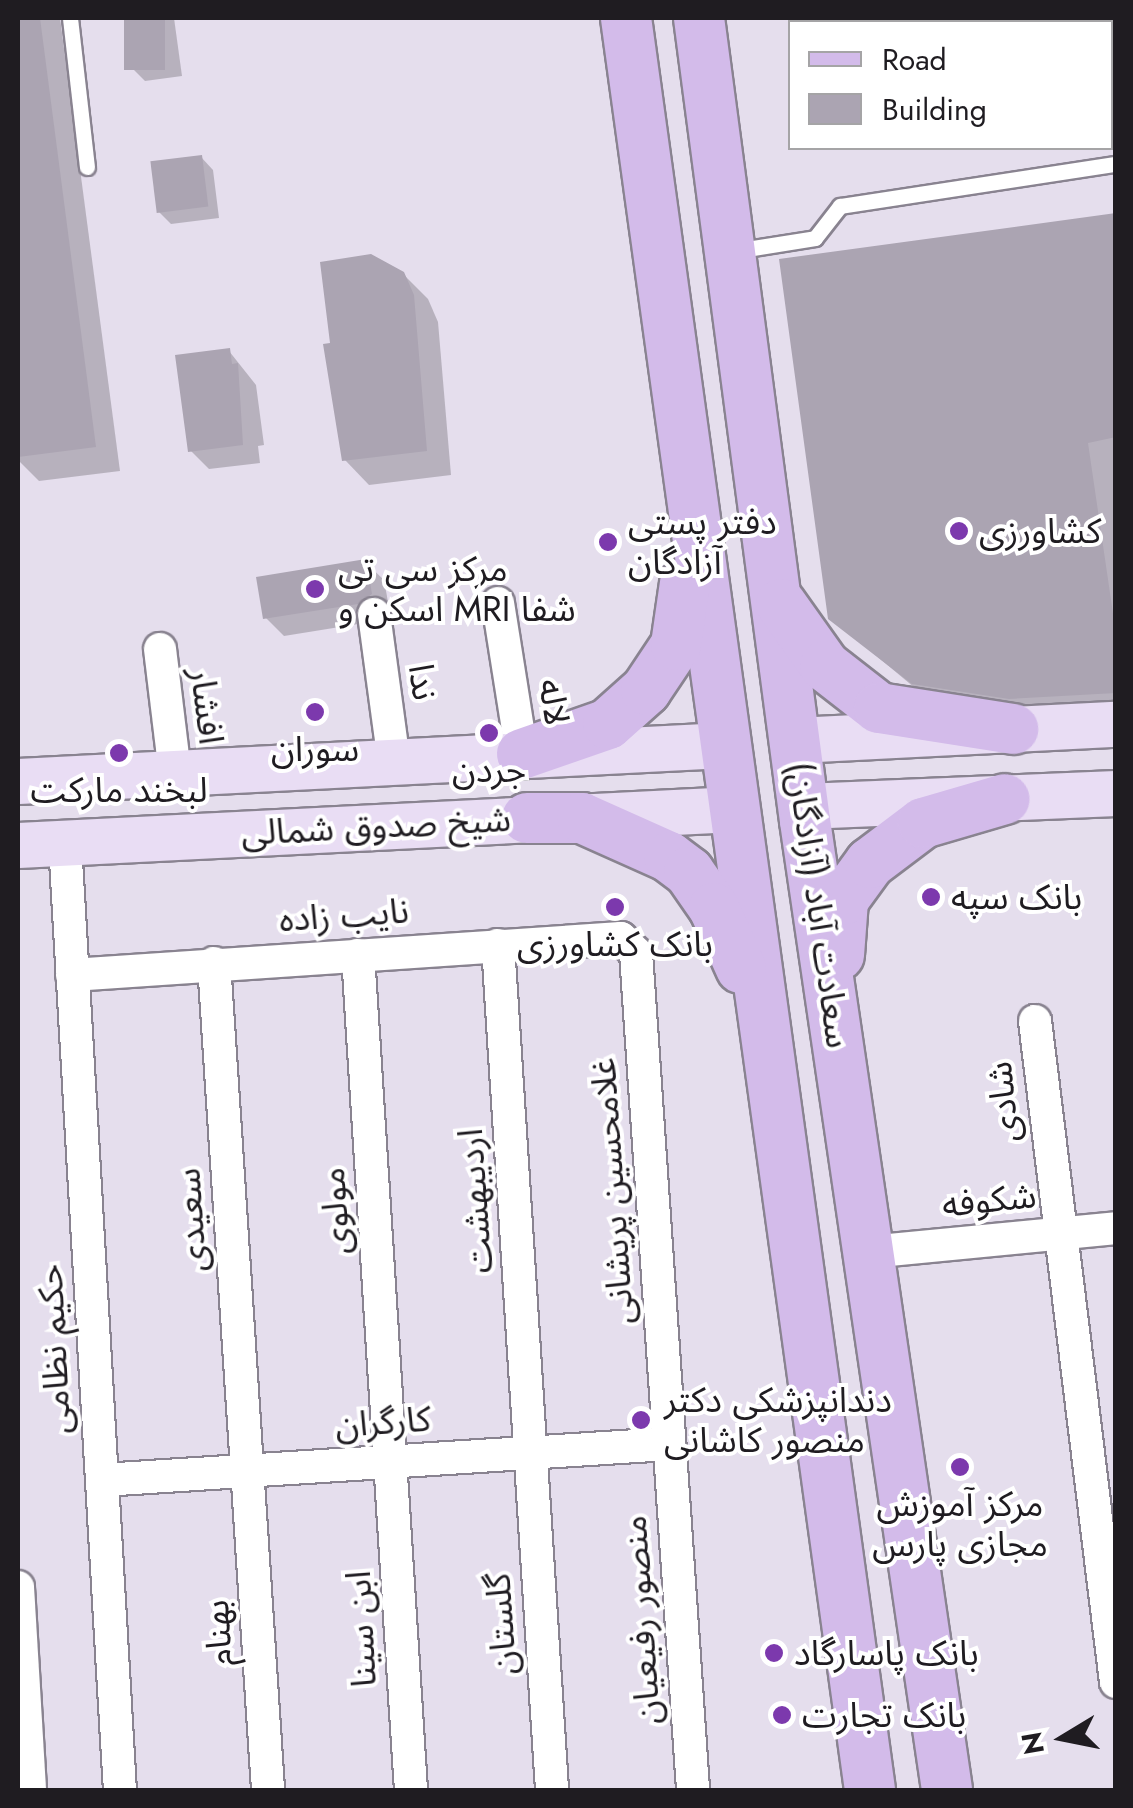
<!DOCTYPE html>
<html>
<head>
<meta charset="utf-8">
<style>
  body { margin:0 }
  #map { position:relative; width:1133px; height:1808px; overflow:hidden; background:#e5deed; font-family:Jost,"Noto Sans Arabic",sans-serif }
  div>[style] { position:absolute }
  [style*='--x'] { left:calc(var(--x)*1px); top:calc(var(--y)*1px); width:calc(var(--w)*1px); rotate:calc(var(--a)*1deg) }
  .shadow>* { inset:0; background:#0003 }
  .building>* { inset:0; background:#aba4b2; transform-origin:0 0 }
  .roads { filter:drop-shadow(2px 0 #898390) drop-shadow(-2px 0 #898390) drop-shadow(0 2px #898390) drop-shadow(0 -2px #898390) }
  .service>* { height:15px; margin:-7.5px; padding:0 7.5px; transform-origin:7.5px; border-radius:7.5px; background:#fff }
  .minor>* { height:32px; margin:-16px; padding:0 16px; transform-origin:16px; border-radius:16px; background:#fff }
  .secondary>* { height:45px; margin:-22.5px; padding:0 22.5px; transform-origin:22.5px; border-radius:22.5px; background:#e9ddf4 }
  .primary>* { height:50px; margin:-25px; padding:0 25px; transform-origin:25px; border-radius:25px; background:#d3bbea }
  .dots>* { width:28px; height:28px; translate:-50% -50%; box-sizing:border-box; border:5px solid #fff; border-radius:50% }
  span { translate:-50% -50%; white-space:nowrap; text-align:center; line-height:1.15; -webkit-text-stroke:8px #fff; paint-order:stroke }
  .poi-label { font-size:35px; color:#1f1c21 }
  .left { translate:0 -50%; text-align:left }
  .street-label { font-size:35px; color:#1f1c21 }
  .frame { position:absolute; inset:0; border:20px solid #1f1c21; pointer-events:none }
  .legend { position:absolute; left:788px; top:20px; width:325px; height:130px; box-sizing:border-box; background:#fff; border:2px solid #a5a4a6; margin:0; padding:12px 18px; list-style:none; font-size:30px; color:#1f1c21 }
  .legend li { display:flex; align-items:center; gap:20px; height:50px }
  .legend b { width:50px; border:2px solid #a5a4a6 }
  .north { position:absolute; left:1013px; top:1688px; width:100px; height:100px; -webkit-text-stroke:8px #fff; paint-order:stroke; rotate:260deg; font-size:28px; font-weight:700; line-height:40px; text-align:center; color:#1f1c21 }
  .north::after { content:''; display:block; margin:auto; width:35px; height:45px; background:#1f1c21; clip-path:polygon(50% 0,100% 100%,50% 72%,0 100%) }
</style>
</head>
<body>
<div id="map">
  <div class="shadow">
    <div style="clip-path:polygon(18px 18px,60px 18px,120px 471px,39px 481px,18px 460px)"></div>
    <div style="clip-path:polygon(126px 18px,174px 18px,182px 76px,145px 81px,133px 69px)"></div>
    <div style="clip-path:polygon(201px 157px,213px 170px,219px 218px,171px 224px,159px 212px)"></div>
    <div style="clip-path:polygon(1116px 215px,1116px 718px,939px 708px,831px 618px)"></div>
    <div style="clip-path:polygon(403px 274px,428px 299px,438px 322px,451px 475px,369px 485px,345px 460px,333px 345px)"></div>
    <div style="clip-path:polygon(229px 351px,256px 385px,264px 445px,258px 446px,260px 463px,209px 469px,190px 450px)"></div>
    <div style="clip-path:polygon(365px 562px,384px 580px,390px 613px,377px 621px,284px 636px,266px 618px)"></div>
  </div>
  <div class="building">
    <div style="clip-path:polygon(18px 18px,40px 18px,96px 447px,18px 457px)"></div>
    <div style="left:124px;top:18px;width:41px;height:52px"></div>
    <div style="left:202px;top:155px;width:52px;height:52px;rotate:83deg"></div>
    <div style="clip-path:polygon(1116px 213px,1116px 437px,1088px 443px,1116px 634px,1116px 693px,1009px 699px,912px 684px,828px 619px,779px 259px)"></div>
    <div style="clip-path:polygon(371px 254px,404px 272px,414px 295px,427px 451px,342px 461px,323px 344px,330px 343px,320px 262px)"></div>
    <div style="clip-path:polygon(230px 348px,232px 364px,238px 363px,243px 445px,188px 452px,175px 355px)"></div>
    <div style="clip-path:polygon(366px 559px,372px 594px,358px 604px,263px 619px,256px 577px)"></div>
  </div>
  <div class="roads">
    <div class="service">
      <div style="--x:70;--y:18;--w:150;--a:83.5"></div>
      <div style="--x:734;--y:251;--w:82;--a:-9.1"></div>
      <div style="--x:815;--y:238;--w:41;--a:-52"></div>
      <div style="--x:840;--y:206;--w:279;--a:-8.7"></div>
    </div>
    <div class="minor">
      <div style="--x:498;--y:603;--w:153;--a:81"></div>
      <div style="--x:374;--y:614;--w:148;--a:82.3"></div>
      <div style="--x:160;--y:649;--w:125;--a:83.1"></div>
      <div style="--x:65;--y:843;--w:949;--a:86.68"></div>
      <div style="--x:498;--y:945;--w:847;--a:86.34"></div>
      <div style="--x:358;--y:955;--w:837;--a:86.37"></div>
      <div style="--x:214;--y:963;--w:829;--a:86.26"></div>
      <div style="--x:72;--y:975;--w:550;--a:-3.86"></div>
      <div style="--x:621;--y:938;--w:21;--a:45"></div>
      <div style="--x:636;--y:953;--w:839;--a:86.1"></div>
      <div style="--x:1035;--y:1021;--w:666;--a:83.01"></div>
      <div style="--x:869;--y:1252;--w:248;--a:-5.5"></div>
      <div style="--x:102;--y:1480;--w:567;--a:-3.64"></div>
      <div style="--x:18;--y:1587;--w:203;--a:86.6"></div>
    </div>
    <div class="secondary">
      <div style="--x:796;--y:740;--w:320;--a:-2.9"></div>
      <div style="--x:18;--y:781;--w:707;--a:-2.92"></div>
      <div style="--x:804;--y:806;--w:312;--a:-2.4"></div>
      <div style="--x:18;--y:845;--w:717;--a:-2.88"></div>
    </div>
    <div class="primary">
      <div style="--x:626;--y:18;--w:1789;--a:82.16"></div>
      <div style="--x:699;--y:18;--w:810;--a:82.48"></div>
      <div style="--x:805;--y:821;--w:979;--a:81.66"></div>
      <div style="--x:781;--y:604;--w:76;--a:54.6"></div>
      <div style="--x:825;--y:666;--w:68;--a:37.9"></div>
      <div style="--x:879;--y:708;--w:136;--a:8.9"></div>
      <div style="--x:522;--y:754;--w:91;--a:-19.2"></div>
      <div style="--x:608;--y:724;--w:51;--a:-41.8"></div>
      <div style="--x:646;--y:690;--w:54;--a:-56.3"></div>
      <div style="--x:676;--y:645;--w:63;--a:-81.7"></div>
      <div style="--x:527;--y:818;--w:55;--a:0"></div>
      <div style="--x:582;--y:818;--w:95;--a:24.1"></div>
      <div style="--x:669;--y:857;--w:25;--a:37"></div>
      <div style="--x:689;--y:872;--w:44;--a:55.2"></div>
      <div style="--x:714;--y:908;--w:66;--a:65.8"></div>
      <div style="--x:839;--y:955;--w:55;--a:-85.8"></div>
      <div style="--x:843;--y:900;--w:46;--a:-53.9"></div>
      <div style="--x:870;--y:863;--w:66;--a:-37"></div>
      <div style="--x:923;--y:823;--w:85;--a:-16.3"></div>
    </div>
  </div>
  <div class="dots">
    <div style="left:959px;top:531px;background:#7c39ad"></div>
    <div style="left:608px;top:542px;background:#7c39ad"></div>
    <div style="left:315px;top:589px;background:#7c39ad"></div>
    <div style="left:315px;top:712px;background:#7c39ad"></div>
    <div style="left:489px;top:733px;background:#7c39ad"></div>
    <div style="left:119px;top:753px;background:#7c39ad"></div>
    <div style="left:931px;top:897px;background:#7c39ad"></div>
    <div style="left:615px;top:907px;background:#7c39ad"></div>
    <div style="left:641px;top:1420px;background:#7c39ad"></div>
    <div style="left:960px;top:1467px;background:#7c39ad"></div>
    <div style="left:774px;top:1653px;background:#7c39ad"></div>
    <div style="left:782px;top:1715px;background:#7c39ad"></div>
  </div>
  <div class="poi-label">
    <span class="left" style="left:628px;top:542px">دفتر پستی<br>آزادگان</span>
    <span class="left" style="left:979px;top:531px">کشاورزی</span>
    <span class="left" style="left:338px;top:589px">مرکز سی تی<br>اسکن و MRI شفا</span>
    <span style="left:315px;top:749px">سوران</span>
    <span style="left:489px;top:770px">جردن</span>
    <span style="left:119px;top:790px">لبخند مارکت</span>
    <span class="left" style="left:951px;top:897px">بانک سپه</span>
    <span style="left:615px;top:944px">بانک کشاورزی</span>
    <span class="left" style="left:664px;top:1420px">دندانپزشکی دکتر<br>منصور کاشانی</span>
    <span style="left:960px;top:1524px">مرکز آموزش<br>مجازی پارس</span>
    <span class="left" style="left:794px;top:1653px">بانک پاسارگاد</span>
    <span class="left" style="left:802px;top:1715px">بانک تجارت</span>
  </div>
  <div class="street-label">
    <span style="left:423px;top:682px;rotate:82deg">ندا</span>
    <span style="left:554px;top:702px;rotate:81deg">لاله</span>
    <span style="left:207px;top:706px;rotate:83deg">افشار</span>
    <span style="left:376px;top:826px;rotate:-3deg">شیخ صدوق شمالی</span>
    <span style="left:819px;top:905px;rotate:82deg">سعادت آباد (آزادگان)</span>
    <span style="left:344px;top:915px;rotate:-4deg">نایب زاده</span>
    <span style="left:1003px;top:1102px;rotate:-96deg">شادی</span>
    <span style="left:612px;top:1191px;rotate:-94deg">غلامحسین پریشانی</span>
    <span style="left:989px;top:1200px;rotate:-6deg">شکوفه</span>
    <span style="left:475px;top:1201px;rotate:-94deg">اردیبهشت</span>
    <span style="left:335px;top:1211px;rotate:-94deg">مولوی</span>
    <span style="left:191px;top:1220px;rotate:-94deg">سعیدی</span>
    <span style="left:54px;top:1349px;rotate:-93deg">حکیم نظامی</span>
    <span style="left:383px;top:1422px;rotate:-4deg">کارگران</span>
    <span style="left:641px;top:1620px;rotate:-94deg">منصور رفیعیان</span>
    <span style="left:501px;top:1624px;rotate:-94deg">گلستان</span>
    <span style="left:361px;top:1629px;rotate:-93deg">ابن سینا</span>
    <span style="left:218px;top:1633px;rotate:-94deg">بهنام</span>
  </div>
  <div class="frame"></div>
  <ul class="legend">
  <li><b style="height:12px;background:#d3bbea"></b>Road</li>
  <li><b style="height:28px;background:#aba4b2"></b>Building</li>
  </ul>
  <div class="north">N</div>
</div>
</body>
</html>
